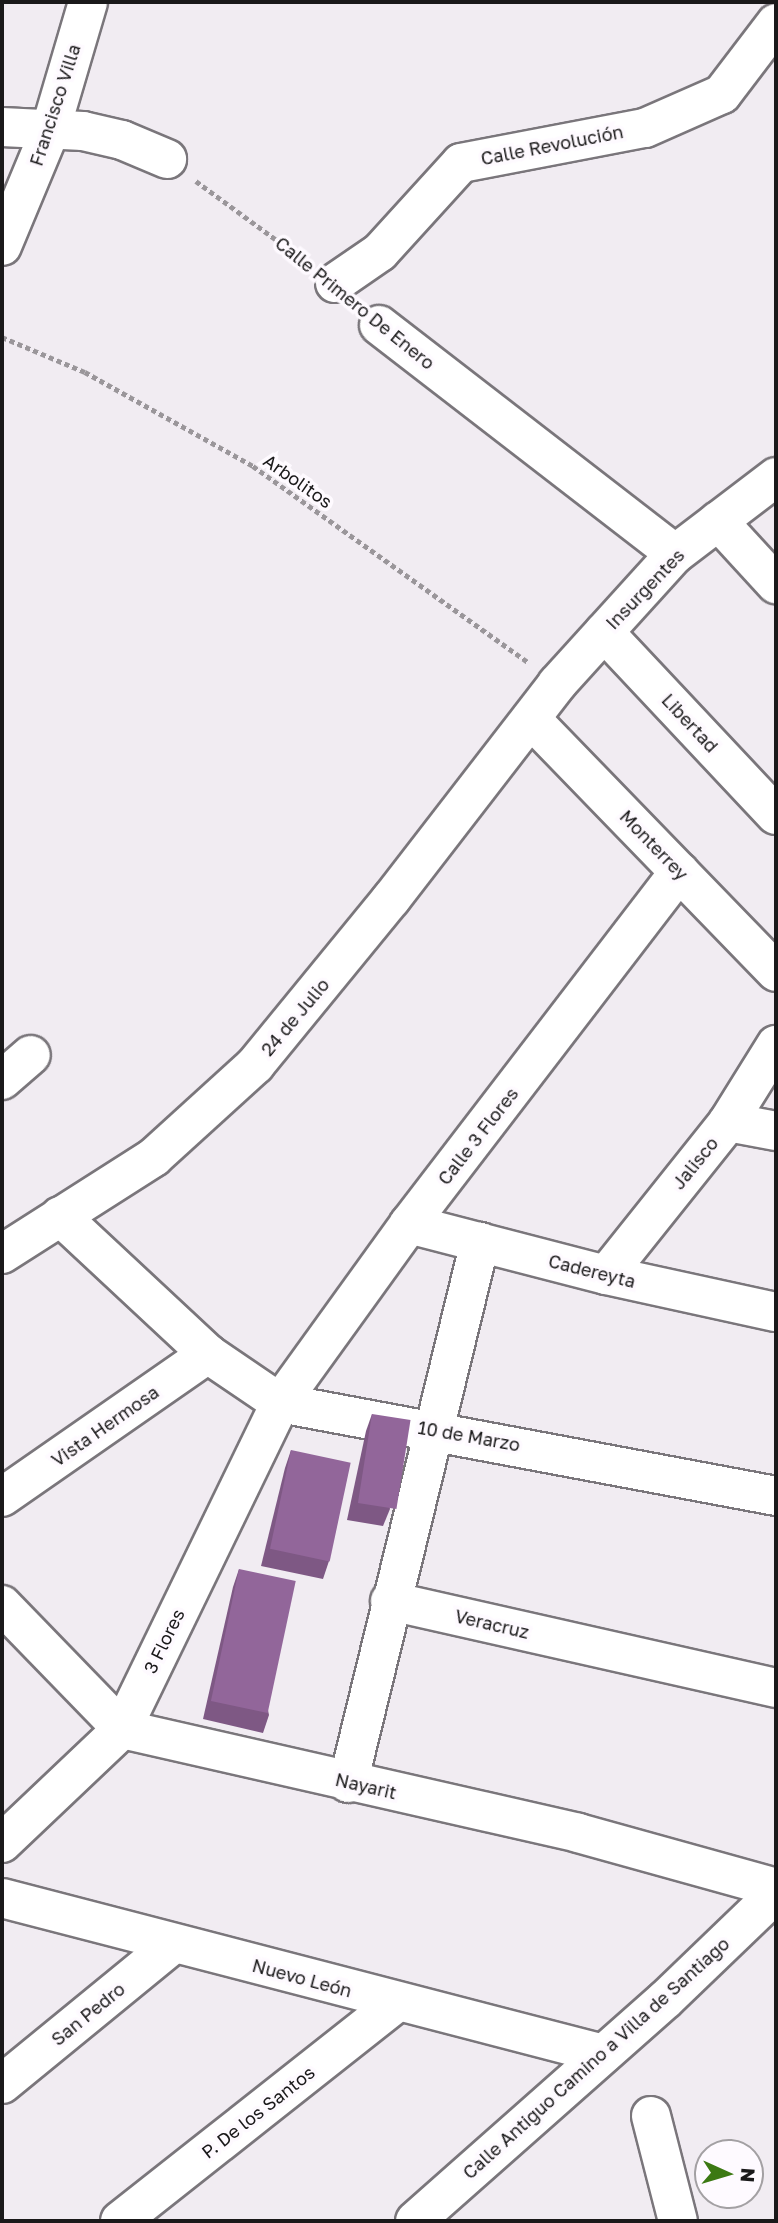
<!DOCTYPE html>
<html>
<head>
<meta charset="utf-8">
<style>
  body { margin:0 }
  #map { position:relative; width:778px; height:2223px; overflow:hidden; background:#f1ecf2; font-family:"Golos Text",sans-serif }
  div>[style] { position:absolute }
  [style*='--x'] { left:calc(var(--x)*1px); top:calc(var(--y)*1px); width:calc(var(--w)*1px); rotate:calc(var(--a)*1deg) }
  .path>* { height:4.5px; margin-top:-2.25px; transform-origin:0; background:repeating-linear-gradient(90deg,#9a969a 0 5px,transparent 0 8.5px) }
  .roads { filter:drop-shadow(2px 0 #7a767b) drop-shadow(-2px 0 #7a767b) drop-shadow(0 2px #7a767b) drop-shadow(0 -2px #7a767b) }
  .minor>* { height:38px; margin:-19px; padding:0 19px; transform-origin:19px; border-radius:19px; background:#fff }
  .wall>* { inset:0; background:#7e5884 }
  .building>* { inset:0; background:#92669a; transform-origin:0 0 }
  span { translate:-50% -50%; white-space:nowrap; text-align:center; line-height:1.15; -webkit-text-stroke:7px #fefaff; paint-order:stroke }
  .street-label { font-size:18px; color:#1a191a }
  .frame { position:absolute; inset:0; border:4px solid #1a191a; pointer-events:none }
  .north { position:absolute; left:694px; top:2139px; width:70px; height:70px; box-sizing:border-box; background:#fefaff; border:2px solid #a3a0a3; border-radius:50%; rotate:94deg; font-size:19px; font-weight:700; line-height:28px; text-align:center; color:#1a191a }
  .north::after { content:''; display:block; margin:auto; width:24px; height:32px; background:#3c7913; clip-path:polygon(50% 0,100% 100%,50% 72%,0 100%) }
</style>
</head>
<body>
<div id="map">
  <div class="path">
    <div style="--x:196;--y:181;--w:139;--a:36.2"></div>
    <div style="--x:2;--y:337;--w:90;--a:22.9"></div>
    <div style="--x:85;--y:372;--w:193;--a:29.2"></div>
    <div style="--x:253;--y:466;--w:339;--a:35.5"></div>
  </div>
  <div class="roads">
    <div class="minor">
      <div style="--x:2;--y:127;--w:81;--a:2.8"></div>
      <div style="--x:83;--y:131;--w:40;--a:13"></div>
      <div style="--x:122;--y:140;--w:49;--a:22.9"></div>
      <div style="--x:2;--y:246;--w:128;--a:-67.4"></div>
      <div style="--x:51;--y:128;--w:131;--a:-73.6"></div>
      <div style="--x:335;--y:283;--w:55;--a:-34.6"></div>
      <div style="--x:380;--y:252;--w:120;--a:-47.7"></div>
      <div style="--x:461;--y:163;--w:187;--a:-10.8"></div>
      <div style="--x:645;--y:128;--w:84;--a:-23.8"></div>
      <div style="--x:722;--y:94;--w:89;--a:-52.7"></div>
      <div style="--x:379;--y:325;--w:374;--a:37.7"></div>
      <div style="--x:718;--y:521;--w:86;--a:47.4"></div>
      <div style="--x:604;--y:632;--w:251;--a:46.8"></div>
      <div style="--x:531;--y:719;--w:352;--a:45.9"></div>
      <div style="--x:2;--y:1080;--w:38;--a:-41"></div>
      <div style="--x:728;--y:1122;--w:49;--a:10.6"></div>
      <div style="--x:60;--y:1216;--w:202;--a:43"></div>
      <div style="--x:208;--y:1354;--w:87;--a:34.2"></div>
      <div style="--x:280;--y:1403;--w:505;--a:10.62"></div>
      <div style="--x:409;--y:1224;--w:203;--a:14.5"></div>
      <div style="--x:606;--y:1275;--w:174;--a:12.3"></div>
      <div style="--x:2;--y:1254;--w:180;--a:-32.5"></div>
      <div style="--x:154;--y:1157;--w:137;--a:-42.3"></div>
      <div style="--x:255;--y:1065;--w:215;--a:-50.7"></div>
      <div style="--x:391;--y:899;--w:272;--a:-52.3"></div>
      <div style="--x:557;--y:684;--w:176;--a:-47.8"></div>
      <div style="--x:675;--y:554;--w:127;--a:-37.3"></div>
      <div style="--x:606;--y:1275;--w:196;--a:-51.4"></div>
      <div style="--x:728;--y:1122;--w:91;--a:-58.1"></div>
      <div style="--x:2;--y:1497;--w:251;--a:-34.8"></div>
      <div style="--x:390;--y:1601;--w:396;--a:12.7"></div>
      <div style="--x:2;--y:1605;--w:173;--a:45.9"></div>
      <div style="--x:122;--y:1729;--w:468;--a:12.8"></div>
      <div style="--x:578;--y:1833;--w:205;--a:15.5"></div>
      <div style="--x:348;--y:1783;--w:557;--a:-76.29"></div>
      <div style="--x:2;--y:1843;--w:166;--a:-43.5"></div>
      <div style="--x:122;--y:1729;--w:362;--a:-64.1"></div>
      <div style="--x:280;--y:1403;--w:221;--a:-54.2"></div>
      <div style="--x:409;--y:1224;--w:444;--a:-52.5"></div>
      <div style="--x:2;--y:1898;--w:621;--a:14.55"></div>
      <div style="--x:2;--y:2084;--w:221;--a:-39.3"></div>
      <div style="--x:651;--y:2116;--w:108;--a:75.6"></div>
      <div style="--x:120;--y:2221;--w:352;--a:-38.3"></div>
      <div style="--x:415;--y:2221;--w:335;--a:-41.5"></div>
      <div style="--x:666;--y:1999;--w:153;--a:-43.9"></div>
    </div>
  </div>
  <div class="wall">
    <div style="clip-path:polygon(372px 1414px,390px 1509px,383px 1526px,347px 1520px,366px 1431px)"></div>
    <div style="clip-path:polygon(291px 1450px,329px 1561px,323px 1579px,261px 1566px,285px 1468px)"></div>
    <div style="clip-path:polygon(239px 1569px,269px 1715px,263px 1733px,203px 1719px,233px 1587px)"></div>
  </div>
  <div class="building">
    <div style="left:372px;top:1414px;width:39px;height:90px;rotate:9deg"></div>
    <div style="left:291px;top:1450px;width:61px;height:101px;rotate:12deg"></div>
    <div style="left:239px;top:1569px;width:58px;height:135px;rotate:12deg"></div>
  </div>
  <div class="street-label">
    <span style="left:55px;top:105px;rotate:-72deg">Francisco Villa</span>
    <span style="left:552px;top:145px;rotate:-11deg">Calle Revolución</span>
    <span style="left:355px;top:303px;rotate:39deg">Calle Primero De Enero</span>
    <span style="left:298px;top:481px;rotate:35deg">Arbolitos</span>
    <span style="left:645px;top:589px;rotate:-46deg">Insurgentes</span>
    <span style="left:690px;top:723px;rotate:47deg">Libertad</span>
    <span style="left:654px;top:845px;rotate:46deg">Monterrey</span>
    <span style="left:295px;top:1017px;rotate:-50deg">24 de Julio</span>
    <span style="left:478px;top:1136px;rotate:-52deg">Calle 3 Flores</span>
    <span style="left:695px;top:1163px;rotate:-51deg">Jalisco</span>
    <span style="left:592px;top:1271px;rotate:14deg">Cadereyta</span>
    <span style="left:105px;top:1426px;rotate:-35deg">Vista Hermosa</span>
    <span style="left:469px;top:1436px;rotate:10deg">10 de Marzo</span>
    <span style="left:492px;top:1624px;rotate:13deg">Veracruz</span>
    <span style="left:164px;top:1641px;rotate:-64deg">3 Flores</span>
    <span style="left:366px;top:1786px;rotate:13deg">Nayarit</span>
    <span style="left:302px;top:1978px;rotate:15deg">Nuevo León</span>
    <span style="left:88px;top:2014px;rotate:-39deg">San Pedro</span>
    <span style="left:596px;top:2058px;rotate:-42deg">Calle Antiguo Camino a Villa de Santiago</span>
    <span style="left:258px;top:2112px;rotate:-38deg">P. De los Santos</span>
  </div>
  <div class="frame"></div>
  <div class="north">N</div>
</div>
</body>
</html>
